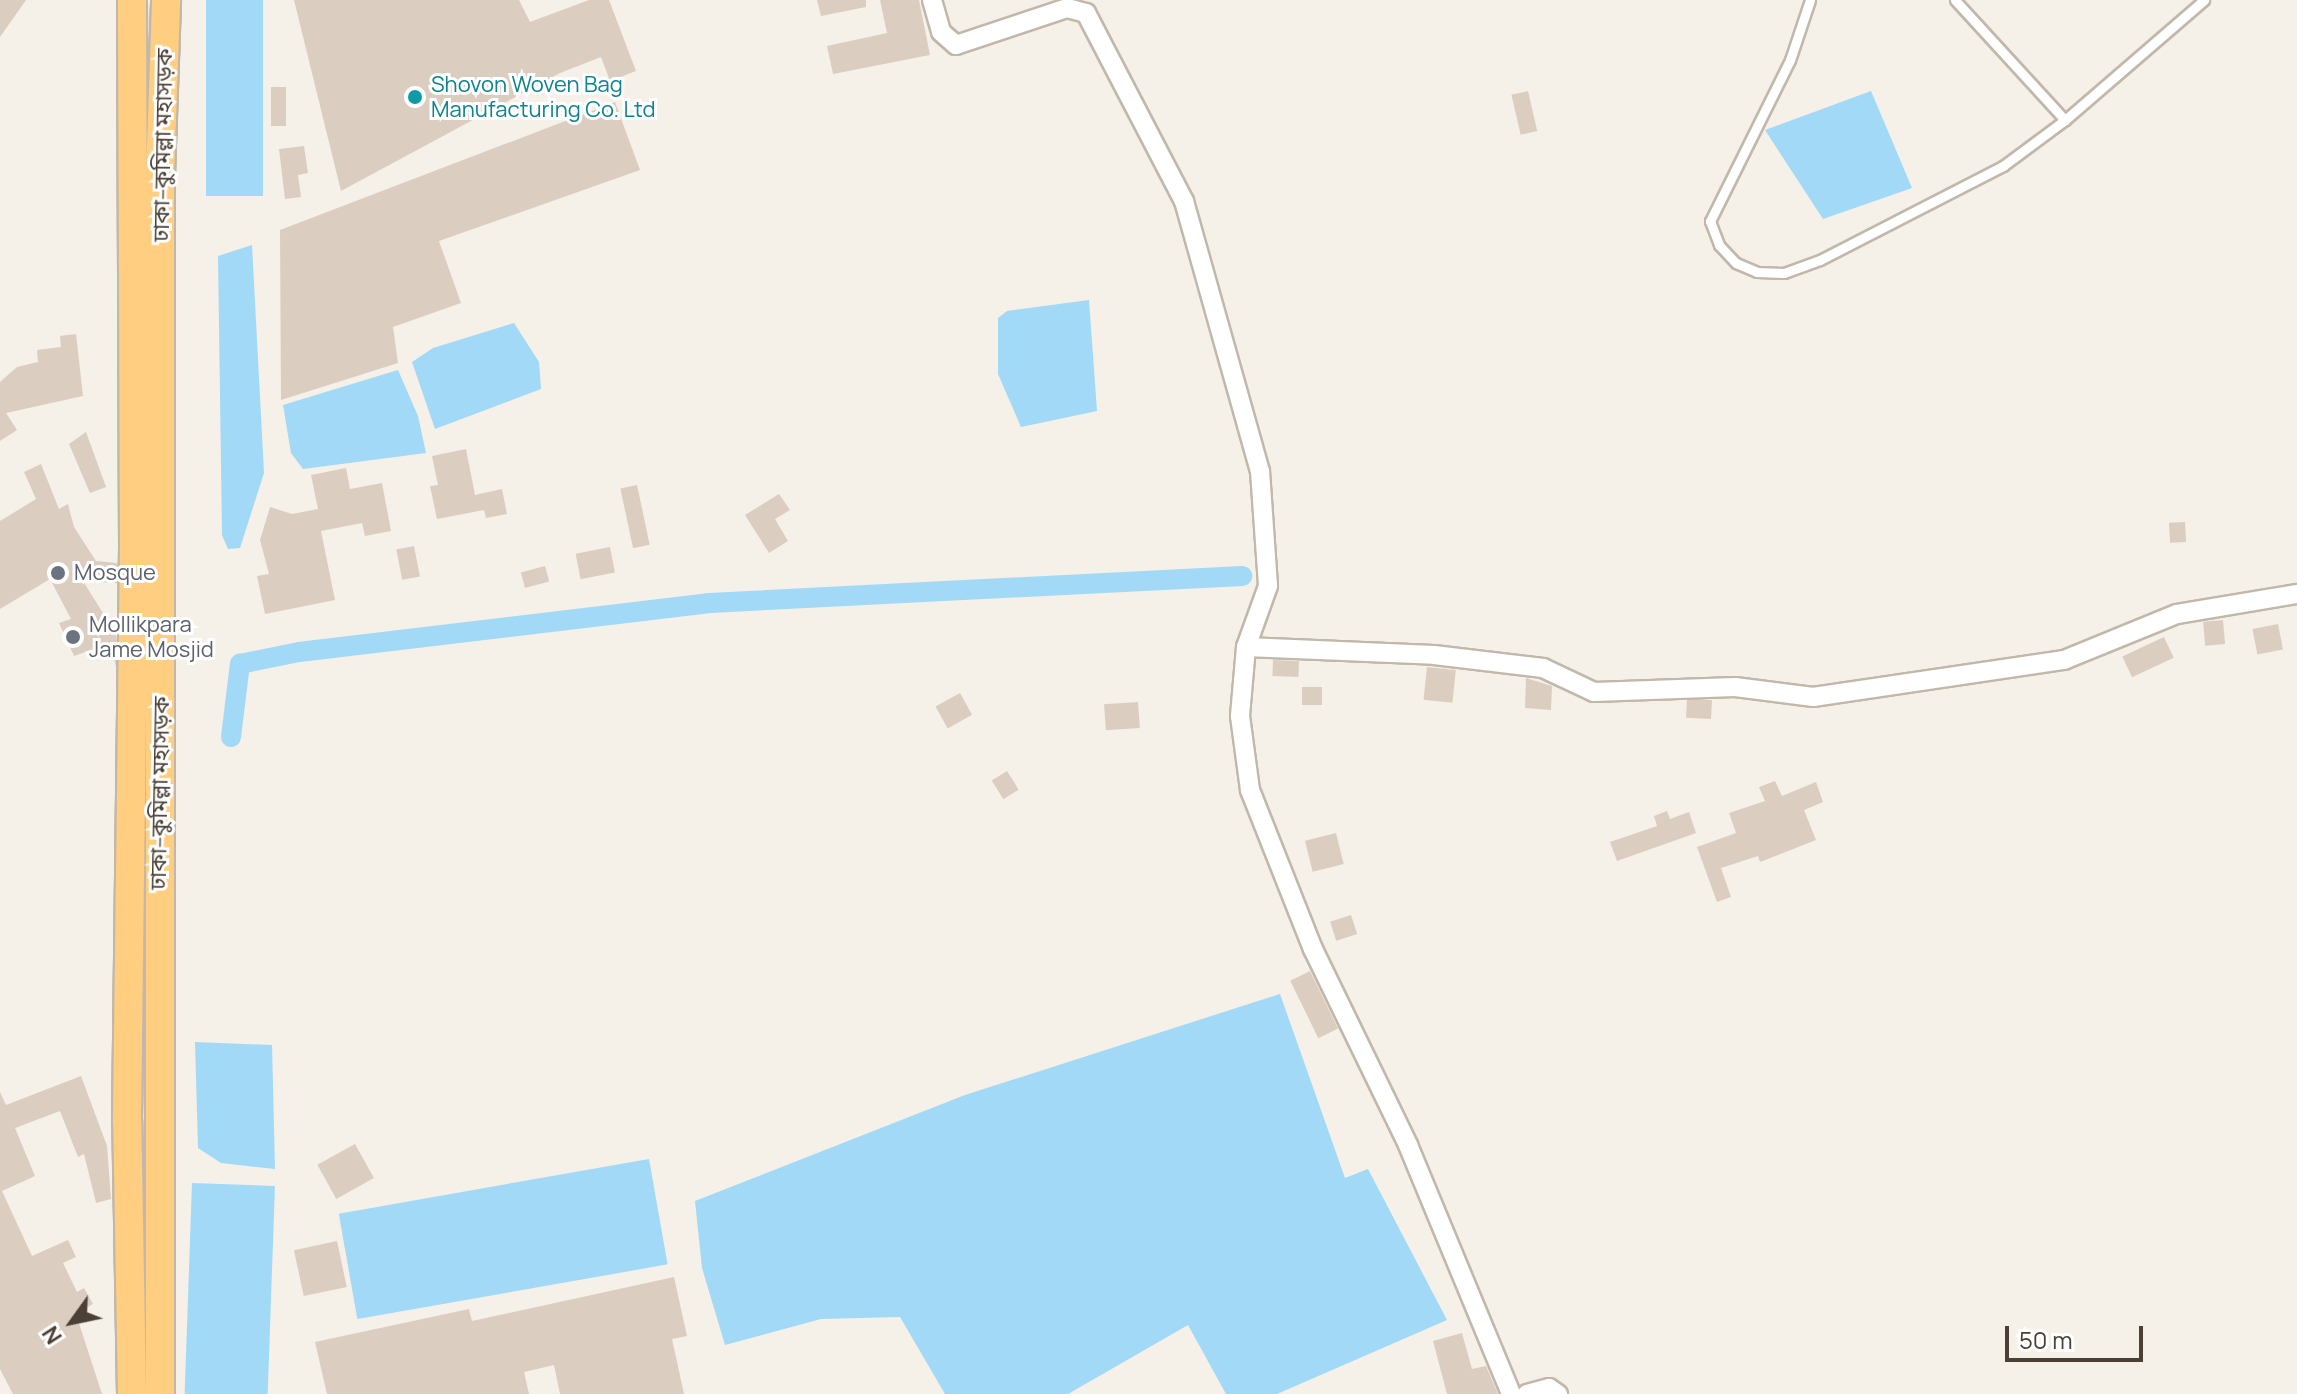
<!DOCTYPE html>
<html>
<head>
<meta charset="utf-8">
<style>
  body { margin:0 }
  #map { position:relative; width:2297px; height:1394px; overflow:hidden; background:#f5f0e8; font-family:Manrope,"Noto Sans Bengali",sans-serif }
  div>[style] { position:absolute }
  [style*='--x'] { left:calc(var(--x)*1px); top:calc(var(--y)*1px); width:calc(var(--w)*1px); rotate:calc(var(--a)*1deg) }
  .water>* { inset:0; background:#a1d9f6; transform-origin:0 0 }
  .canal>* { height:20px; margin:-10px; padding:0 10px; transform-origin:10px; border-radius:10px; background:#a1d9f6 }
  .building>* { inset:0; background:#dbcec0; transform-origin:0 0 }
  .roads { filter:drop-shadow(2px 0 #c2b8aa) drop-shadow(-2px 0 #c2b8aa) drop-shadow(0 2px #c2b8aa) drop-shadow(0 -2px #c2b8aa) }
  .service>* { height:9px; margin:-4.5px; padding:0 4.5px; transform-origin:4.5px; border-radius:4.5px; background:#fff }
  .minor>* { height:18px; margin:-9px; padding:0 9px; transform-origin:9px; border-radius:9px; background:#fff }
  .trunk>* { height:28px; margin:-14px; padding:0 14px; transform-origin:14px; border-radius:14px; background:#ffce81 }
  .dots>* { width:22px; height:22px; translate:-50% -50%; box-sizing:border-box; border:4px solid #fff; border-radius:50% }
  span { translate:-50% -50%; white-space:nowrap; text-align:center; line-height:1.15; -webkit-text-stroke:6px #fff; paint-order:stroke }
  .culture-label { font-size:22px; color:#0d838f }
  .left { translate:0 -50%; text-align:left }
  .street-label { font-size:22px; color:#4a4036 }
  .worship-label { font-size:22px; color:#5b616d }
  .north { position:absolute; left:32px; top:1282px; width:80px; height:80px; -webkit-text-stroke:6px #fff; paint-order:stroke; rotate:237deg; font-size:22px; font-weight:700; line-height:32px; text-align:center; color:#4a4036 }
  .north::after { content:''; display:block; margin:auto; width:28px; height:36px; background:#4a4036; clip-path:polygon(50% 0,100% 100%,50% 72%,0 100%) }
  .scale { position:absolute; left:2005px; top:1326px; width:138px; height:36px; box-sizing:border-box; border:4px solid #4a4036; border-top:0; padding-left:10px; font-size:24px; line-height:28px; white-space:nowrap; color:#4a4036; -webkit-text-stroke:6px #fff; paint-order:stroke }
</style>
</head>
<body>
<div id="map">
  <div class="water">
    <div style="left:206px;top:0;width:57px;height:196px"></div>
    <div style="clip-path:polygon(1871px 91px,1912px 188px,1823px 219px,1765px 130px)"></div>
    <div style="clip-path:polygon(252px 245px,264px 473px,240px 548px,228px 549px,222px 535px,218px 256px)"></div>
    <div style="clip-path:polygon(1089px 300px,1097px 411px,1021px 427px,998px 374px,998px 318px,1007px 311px)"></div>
    <div style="clip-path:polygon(514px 323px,539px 362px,541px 389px,435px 429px,412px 362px,433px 348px)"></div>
    <div style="clip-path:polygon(398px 370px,418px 416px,426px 453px,303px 469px,291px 453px,283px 405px)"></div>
    <div style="clip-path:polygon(1280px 994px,1345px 1178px,1368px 1169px,1447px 1320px,1277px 1394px,1226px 1394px,1188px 1325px,1068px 1394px,945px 1394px,900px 1317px,821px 1319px,725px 1345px,702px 1268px,695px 1201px,965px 1095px)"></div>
    <div style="clip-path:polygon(195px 1042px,272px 1045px,275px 1169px,221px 1163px,198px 1148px)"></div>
    <div style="left:649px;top:1159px;width:107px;height:315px;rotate:80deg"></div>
    <div style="left:192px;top:1183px;width:83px;height:211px;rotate:2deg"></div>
  </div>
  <div class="canal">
    <div style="--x:231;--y:737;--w:74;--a:-83"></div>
    <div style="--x:240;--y:664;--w:60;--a:-11.5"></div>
    <div style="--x:299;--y:652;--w:414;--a:-6.8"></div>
    <div style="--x:710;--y:603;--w:533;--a:-2.91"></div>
  </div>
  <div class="building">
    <div style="clip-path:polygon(0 0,26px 0,0 37px)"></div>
    <div style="clip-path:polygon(294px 0,519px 0,530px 22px,589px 0,609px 0,636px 71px,610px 81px,601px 57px,560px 73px,341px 191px)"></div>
    <div style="clip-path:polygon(817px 0,866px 0,866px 7px,821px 16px)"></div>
    <div style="clip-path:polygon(880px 0,919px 0,930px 55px,833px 74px,827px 46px,887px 33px)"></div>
    <div style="left:271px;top:87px;width:15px;height:39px"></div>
    <div style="left:1528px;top:91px;width:41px;height:17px;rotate:77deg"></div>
    <div style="clip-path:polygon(615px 102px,640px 170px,439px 241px,461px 303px,393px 327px,398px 363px,281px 400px,280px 230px)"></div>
    <div style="clip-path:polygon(304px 146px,308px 173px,298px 175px,301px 197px,285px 199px,279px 149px)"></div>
    <div style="clip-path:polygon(76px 334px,83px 396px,6px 413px,17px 430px,0 441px,0 382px,17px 367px,38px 362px,37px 350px,61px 347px,60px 336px)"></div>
    <div style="clip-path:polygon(86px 432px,106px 487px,90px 493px,69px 444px)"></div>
    <div style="clip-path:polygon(466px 449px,475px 495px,502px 489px,507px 514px,486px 518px,484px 510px,437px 519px,430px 486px,438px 485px,432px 456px)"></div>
    <div style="clip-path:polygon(41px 464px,59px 509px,68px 504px,74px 527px,96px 561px,117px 563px,117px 583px,83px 581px,116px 634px,116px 668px,111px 643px,74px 656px,59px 623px,71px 619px,50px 579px,0 609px,0 521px,36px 499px,24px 472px)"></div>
    <div style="clip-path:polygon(346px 468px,350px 489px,382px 483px,391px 531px,365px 536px,362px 523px,321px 531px,335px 600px,265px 614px,257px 576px,269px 574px,260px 540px,270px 507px,292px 514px,318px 509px,311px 475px)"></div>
    <div style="left:637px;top:485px;width:61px;height:17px;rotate:78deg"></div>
    <div style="clip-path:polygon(779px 494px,790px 510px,775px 519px,788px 541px,769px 553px,745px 515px)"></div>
    <div style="left:2185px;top:522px;width:20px;height:16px;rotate:87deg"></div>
    <div style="left:414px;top:546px;width:31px;height:18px;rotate:79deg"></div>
    <div style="left:610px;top:547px;width:26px;height:35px;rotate:79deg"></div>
    <div style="left:545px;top:566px;width:16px;height:25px;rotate:75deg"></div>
    <div style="left:2223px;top:620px;width:24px;height:20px;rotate:85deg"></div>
    <div style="left:2278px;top:624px;width:26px;height:26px;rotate:79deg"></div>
    <div style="left:2164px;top:637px;width:23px;height:46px;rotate:65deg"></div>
    <div style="left:1273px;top:660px;width:26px;height:16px;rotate:2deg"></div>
    <div style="left:1427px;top:667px;width:29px;height:33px;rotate:6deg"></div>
    <div style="clip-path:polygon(1526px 678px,1552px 686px,1551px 710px,1525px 708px)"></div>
    <div style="left:1302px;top:687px;width:20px;height:18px"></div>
    <div style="left:960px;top:693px;width:25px;height:28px;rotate:61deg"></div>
    <div style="left:1712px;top:700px;width:19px;height:25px;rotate:93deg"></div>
    <div style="left:1138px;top:702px;width:26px;height:34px;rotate:86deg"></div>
    <div style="left:1007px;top:771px;width:22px;height:18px;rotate:58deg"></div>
    <div style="clip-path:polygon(1775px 781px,1782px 796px,1816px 782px,1823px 802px,1804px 810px,1816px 840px,1760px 862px,1758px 856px,1721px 868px,1731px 897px,1717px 902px,1697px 847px,1736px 833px,1729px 813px,1765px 801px,1759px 787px)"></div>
    <div style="clip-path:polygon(1667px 811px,1670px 819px,1689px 812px,1696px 833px,1617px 861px,1610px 842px,1657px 826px,1654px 816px)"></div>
    <div style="left:1336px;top:833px;width:32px;height:32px;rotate:76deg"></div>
    <div style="left:1351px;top:915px;width:20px;height:22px;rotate:72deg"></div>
    <div style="left:1310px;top:971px;width:64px;height:22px;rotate:64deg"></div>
    <div style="clip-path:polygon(81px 1076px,107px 1146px,111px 1199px,96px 1203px,84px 1154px,78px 1157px,60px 1111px,15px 1128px,35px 1176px,2px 1191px,32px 1256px,68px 1240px,76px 1257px,63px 1263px,77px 1292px,84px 1288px,93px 1304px,76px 1314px,102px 1394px,13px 1394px,0 1369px,0 1092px,6px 1105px)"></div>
    <div style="left:355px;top:1144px;width:39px;height:43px;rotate:61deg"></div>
    <div style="left:337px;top:1241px;width:47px;height:44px;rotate:78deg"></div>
    <div style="clip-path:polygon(674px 1277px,687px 1336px,672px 1339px,684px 1394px,560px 1394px,554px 1365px,524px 1372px,529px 1394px,327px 1394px,315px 1342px,469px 1309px,472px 1321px)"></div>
    <div style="clip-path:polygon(1462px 1333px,1472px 1369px,1486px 1366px,1498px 1394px,1447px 1394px,1433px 1341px)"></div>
  </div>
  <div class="roads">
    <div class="service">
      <div style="--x:1810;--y:0;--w:63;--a:108.4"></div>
      <div style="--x:1790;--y:60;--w:180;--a:116.4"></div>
      <div style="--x:1710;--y:221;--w:26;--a:69"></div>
      <div style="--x:1719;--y:245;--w:25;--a:47"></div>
      <div style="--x:1736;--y:263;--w:23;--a:23"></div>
      <div style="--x:1757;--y:272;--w:27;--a:2"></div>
      <div style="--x:1784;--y:273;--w:38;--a:-20"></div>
      <div style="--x:1820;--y:260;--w:206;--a:-27.2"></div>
      <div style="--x:2003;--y:166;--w:77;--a:-36.6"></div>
      <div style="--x:2065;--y:120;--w:184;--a:-40.8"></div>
      <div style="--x:1955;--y:0;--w:163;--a:47.5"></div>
    </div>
    <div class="minor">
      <div style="--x:932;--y:0;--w:33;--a:74"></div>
      <div style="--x:941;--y:32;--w:20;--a:41"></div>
      <div style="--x:956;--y:45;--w:117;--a:-18.4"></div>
      <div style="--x:1067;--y:8;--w:20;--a:15"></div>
      <div style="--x:1086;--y:13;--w:212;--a:62.5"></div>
      <div style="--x:1184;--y:201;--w:280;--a:74.3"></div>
      <div style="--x:1260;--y:471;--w:115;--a:86"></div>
      <div style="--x:1268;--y:586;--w:65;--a:109.8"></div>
      <div style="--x:1246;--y:647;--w:69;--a:95"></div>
      <div style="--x:1240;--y:716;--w:75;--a:82.3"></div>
      <div style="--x:1250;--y:790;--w:171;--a:68.4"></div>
      <div style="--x:1313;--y:949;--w:218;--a:64.1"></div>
      <div style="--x:1408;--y:1145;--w:269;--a:67.5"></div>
      <div style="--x:1246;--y:647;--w:188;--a:2.4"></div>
      <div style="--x:1434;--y:655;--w:110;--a:6.8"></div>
      <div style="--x:1543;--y:668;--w:56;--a:25.2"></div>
      <div style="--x:1594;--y:692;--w:141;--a:-2"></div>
      <div style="--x:1735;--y:687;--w:79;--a:7.3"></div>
      <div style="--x:1813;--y:697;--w:254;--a:-8.4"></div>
      <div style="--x:2064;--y:660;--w:122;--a:-22.2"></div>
      <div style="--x:2177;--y:614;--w:122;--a:-9.5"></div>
      <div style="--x:1527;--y:1394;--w:23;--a:-15"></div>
      <div style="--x:1549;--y:1388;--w:11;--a:34"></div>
    </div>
    <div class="trunk">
      <div style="--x:132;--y:1394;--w:273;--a:-91"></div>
      <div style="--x:127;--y:1121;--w:575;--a:-89.3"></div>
      <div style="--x:134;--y:546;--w:546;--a:-90.21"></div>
      <div style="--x:160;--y:1394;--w:1219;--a:-90"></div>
      <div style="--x:160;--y:175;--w:175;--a:-88"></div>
    </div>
  </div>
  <div class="dots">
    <div style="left:415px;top:97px;background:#0f9aa8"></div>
    <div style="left:58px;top:573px;background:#6b7280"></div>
    <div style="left:73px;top:637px;background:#6b7280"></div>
  </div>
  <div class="culture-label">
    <span class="left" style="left:431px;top:97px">Shovon Woven Bag<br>Manufacturing Co. Ltd</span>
  </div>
  <div class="street-label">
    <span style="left:163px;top:145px;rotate:-89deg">ঢাকা–কুমিল্লা মহাসড়ক</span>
    <span style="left:160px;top:793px;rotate:-89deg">ঢাকা–কুমিল্লা মহাসড়ক</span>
  </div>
  <div class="worship-label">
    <span class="left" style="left:74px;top:573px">Mosque</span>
    <span class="left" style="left:89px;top:637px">Mollikpara<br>Jame Mosjid</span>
  </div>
  <div class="north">N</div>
  <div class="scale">50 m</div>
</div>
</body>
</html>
